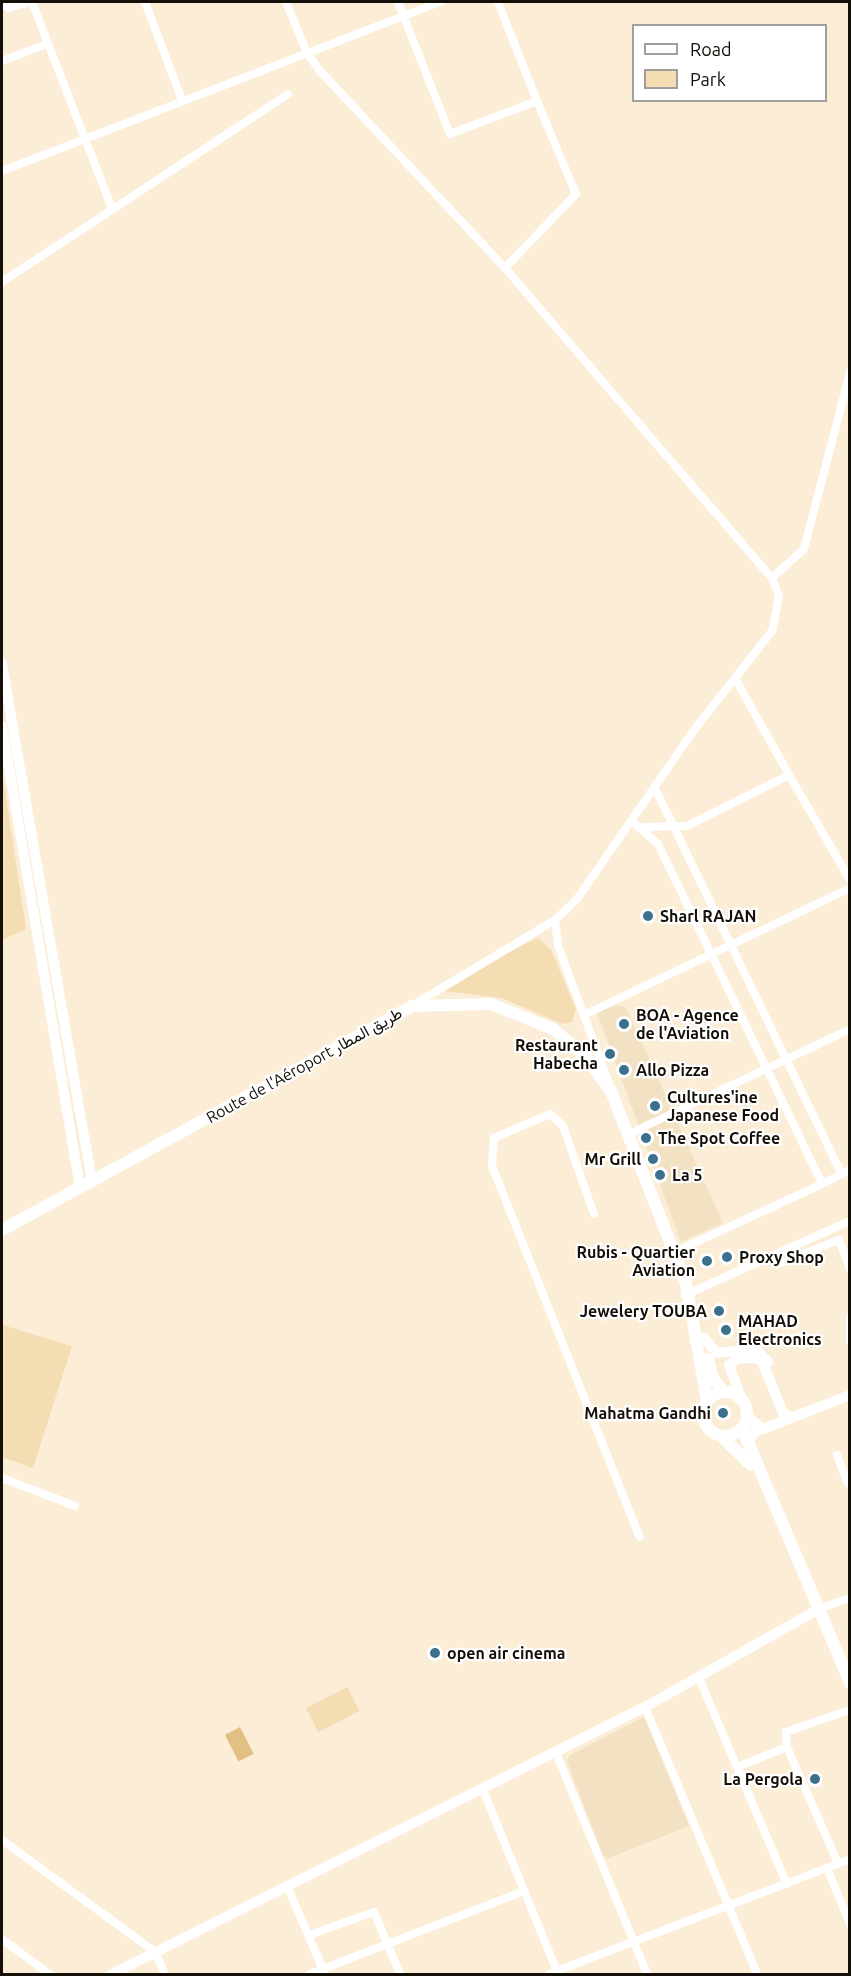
<!DOCTYPE html>
<html>
<head>
<meta charset="utf-8">
<style>
  body { margin:0 }
  #map { position:relative; width:851px; height:1976px; overflow:hidden; background:#fbedd6; font-family:Ubuntu,Vazirmatn,sans-serif }
  div>[style] { position:absolute }
  [style*='--x'] { left:calc(var(--x)*1px); top:calc(var(--y)*1px); width:calc(var(--w)*1px); rotate:calc(var(--a)*1deg) }
  .built>* { inset:0; background:#f2e2c3 }
  .green>* { inset:0; background:#f4dcb3; transform-origin:0 0 }
  .water>* { inset:0; background:#e2c083; transform-origin:0 0 }
  .street>* { height:8px; margin:-4px; padding:0 4px; transform-origin:4px; border-radius:4px; background:#fff }
  .secondary>* { height:10px; margin:-5px; padding:0 5px; transform-origin:5px; border-radius:5px; background:#fff }
  .primary>* { height:12px; margin:-6px; padding:0 6px; transform-origin:6px; border-radius:6px; background:#fff }
  .primary>.ring { margin:-6px; padding:0; box-sizing:content-box; background:none; border:12px solid #fff; border-radius:50% }
  .dots>* { width:16px; height:16px; translate:-50% -50%; box-sizing:border-box; border:3px solid #fff; border-radius:50% }
  span { translate:-50% -50%; white-space:nowrap; text-align:center; line-height:1.15; -webkit-text-stroke:4.5px #fff; paint-order:stroke }
  .poi-label { font-size:16px; color:#140f08; font-weight:700 }
  .left { translate:0 -50%; text-align:left }
  .right { translate:-100% -50%; text-align:right }
  .street-label { font-size:16px; color:#140f08 }
  .frame { position:absolute; inset:0; border:3px solid #140f08; pointer-events:none }
  .legend { position:absolute; left:632px; top:24px; width:195px; height:78px; box-sizing:border-box; background:#fff; border:2px solid #a19f9c; margin:0; padding:8px 10px; list-style:none; font-size:18px; color:#140f08 }
  .legend li { display:flex; align-items:center; gap:12px; height:30px }
  .legend b { width:30px; border:2px solid #a19f9c }
</style>
</head>
<body>
<div id="map">
  <div class="built">
    <div style="clip-path:polygon(608px 1005px,626px 1007px,723px 1223px,681px 1242px,597px 1012px)"></div>
    <div style="clip-path:polygon(644px 1717px,689px 1826px,609px 1858px,603px 1856px,567px 1761px,570px 1755px)"></div>
  </div>
  <div class="green">
    <div style="clip-path:polygon(2px 771px,26px 929px,2px 940px)"></div>
    <div style="clip-path:polygon(538px 938px,551px 950px,576px 1009px,572px 1022px,563px 1024px,502px 998px,444px 991px,459px 976px)"></div>
    <div style="clip-path:polygon(2px 1325px,72px 1346px,33px 1468px,2px 1457px)"></div>
    <div style="left:347px;top:1687px;width:27px;height:46px;rotate:63deg"></div>
  </div>
  <div class="water">
    <div style="left:240px;top:1727px;width:30px;height:17px;rotate:63deg"></div>
  </div>
  <div class="street">
    <div style="--x:2;--y:2;--w:8;--a:45"></div>
    <div style="--x:8;--y:8;--w:24;--a:-15"></div>
    <div style="--x:32;--y:2;--w:221;--a:68.8"></div>
    <div style="--x:145;--y:2;--w:105;--a:69.3"></div>
    <div style="--x:286;--y:2;--w:55;--a:67.6"></div>
    <div style="--x:307;--y:53;--w:24;--a:54"></div>
    <div style="--x:321;--y:72;--w:269;--a:46.8"></div>
    <div style="--x:505;--y:268;--w:409;--a:49.3"></div>
    <div style="--x:772;--y:578;--w:19;--a:69"></div>
    <div style="--x:779;--y:596;--w:36;--a:101"></div>
    <div style="--x:772;--y:631;--w:126;--a:128.2"></div>
    <div style="--x:694;--y:730;--w:206;--a:124.7"></div>
    <div style="--x:577;--y:899;--w:30;--a:136"></div>
    <div style="--x:555;--y:920;--w:167;--a:149"></div>
    <div style="--x:398;--y:2;--w:142;--a:68.5"></div>
    <div style="--x:450;--y:134;--w:93;--a:-20.8"></div>
    <div style="--x:537;--y:101;--w:106;--a:-111.5"></div>
    <div style="--x:2;--y:61;--w:48;--a:-20.7"></div>
    <div style="--x:2;--y:171;--w:470;--a:-21.1"></div>
    <div style="--x:505;--y:268;--w:103;--a:-46.2"></div>
    <div style="--x:576;--y:194;--w:101;--a:-112.8"></div>
    <div style="--x:2;--y:282;--w:342;--a:-33.3"></div>
    <div style="--x:772;--y:578;--w:43;--a:-42.2"></div>
    <div style="--x:804;--y:549;--w:183;--a:-75.4"></div>
    <div style="--x:736;--y:680;--w:109;--a:60.8"></div>
    <div style="--x:655;--y:788;--w:429;--a:64.2"></div>
    <div style="--x:842;--y:1174;--w:9;--a:-27"></div>
    <div style="--x:633;--y:822;--w:33;--a:41"></div>
    <div style="--x:658;--y:844;--w:377;--a:64.2"></div>
    <div style="--x:822;--y:1184;--w:162;--a:155.2"></div>
    <div style="--x:644;--y:827;--w:43;--a:-1.3"></div>
    <div style="--x:687;--y:826;--w:114;--a:-26.6"></div>
    <div style="--x:789;--y:775;--w:121;--a:59.8"></div>
    <div style="--x:555;--y:920;--w:26;--a:83"></div>
    <div style="--x:558;--y:946;--w:146;--a:69.6"></div>
    <div style="--x:584;--y:1015;--w:295;--a:-25.5"></div>
    <div style="--x:629;--y:1134;--w:245;--a:-25.4"></div>
    <div style="--x:822;--y:1184;--w:22;--a:-27"></div>
    <div style="--x:594;--y:1214;--w:93;--a:-109.4"></div>
    <div style="--x:563;--y:1126;--w:18;--a:-137"></div>
    <div style="--x:550;--y:1114;--w:61;--a:156.8"></div>
    <div style="--x:494;--y:1138;--w:28;--a:94"></div>
    <div style="--x:492;--y:1166;--w:399;--a:68.3"></div>
    <div style="--x:778;--y:1264;--w:66;--a:-21.5"></div>
    <div style="--x:839;--y:1240;--w:31;--a:69"></div>
    <div style="--x:685;--y:1295;--w:181;--a:-24.2"></div>
    <div style="--x:850;--y:1317;--w:24;--a:90"></div>
    <div style="--x:837;--y:1455;--w:30;--a:69"></div>
    <div style="--x:2;--y:1478;--w:78;--a:21"></div>
    <div style="--x:819;--y:1609;--w:33;--a:-20"></div>
    <div style="--x:699;--y:1678;--w:224;--a:66.9"></div>
    <div style="--x:645;--y:1707;--w:290;--a:67.2"></div>
    <div style="--x:787;--y:1747;--w:15;--a:-94"></div>
    <div style="--x:786;--y:1732;--w:68;--a:-19"></div>
    <div style="--x:556;--y:1753;--w:239;--a:67.6"></div>
    <div style="--x:737;--y:1767;--w:54;--a:-21.8"></div>
    <div style="--x:787;--y:1747;--w:127;--a:66.3"></div>
    <div style="--x:483;--y:1790;--w:199;--a:67.8"></div>
    <div style="--x:2;--y:1840;--w:190;--a:36.2"></div>
    <div style="--x:155;--y:1952;--w:24;--a:66"></div>
    <div style="--x:827;--y:1868;--w:61;--a:67.7"></div>
    <div style="--x:287;--y:1886;--w:96;--a:66.6"></div>
    <div style="--x:309;--y:1935;--w:69;--a:-19.5"></div>
    <div style="--x:374;--y:1912;--w:67;--a:67.2"></div>
    <div style="--x:2;--y:1939;--w:59;--a:36.7"></div>
    <div style="--x:310;--y:1974;--w:230;--a:-21.2"></div>
    <div style="--x:549;--y:1974;--w:322;--a:-20.9"></div>
  </div>
  <div class="secondary">
    <div style="--x:2;--y:664;--w:526;--a:80.14"></div>
    <div style="--x:2;--y:726;--w:469;--a:80.4"></div>
    <div style="--x:704;--y:1338;--w:20;--a:49"></div>
    <div style="--x:717;--y:1353;--w:39;--a:-6"></div>
    <div style="--x:756;--y:1349;--w:18;--a:47"></div>
    <div style="--x:741;--y:1398;--w:35;--a:-110"></div>
    <div style="--x:729;--y:1365;--w:11;--a:-38"></div>
    <div style="--x:738;--y:1358;--w:23;--a:2"></div>
    <div style="--x:761;--y:1359;--w:61;--a:67.7"></div>
    <div style="--x:784;--y:1415;--w:11;--a:10"></div>
    <div style="--x:747;--y:1416;--w:21;--a:39"></div>
    <div style="--x:763;--y:1429;--w:93;--a:-21.3"></div>
    <div style="--x:112;--y:1974;--w:596;--a:-26.61"></div>
    <div style="--x:645;--y:1707;--w:200;--a:-29.4"></div>
  </div>
  <div class="primary">
    <div style="--x:2;--y:1230;--w:467;--a:-28.6"></div>
    <div style="--x:412;--y:1006;--w:79;--a:-1.5"></div>
    <div style="--x:491;--y:1004;--w:67;--a:22"></div>
    <div style="--x:553;--y:1029;--w:43;--a:40.3"></div>
    <div style="--x:586;--y:1057;--w:42;--a:53.7"></div>
    <div style="--x:611;--y:1091;--w:206;--a:68.7"></div>
    <div style="--x:686;--y:1283;--w:120;--a:79.9"></div>
    <div style="--x:708;--y:1359;--w:18;--a:77"></div>
    <div style="--x:712;--y:1377;--w:19;--a:51"></div>
    <div class="ring" style="left:703px;top:1392px;width:32px;height:32px"></div>
    <div style="--x:742;--y:1428;--w:277;--a:67"></div>
    <div style="--x:720;--y:1435;--w:43;--a:44.1"></div>
    <div style="--x:747;--y:1441;--w:17;--a:-50"></div>
  </div>
  <div class="dots">
    <div style="left:648px;top:916px;background:#3b718c"></div>
    <div style="left:624px;top:1024px;background:#3b718c"></div>
    <div style="left:610px;top:1054px;background:#3b718c"></div>
    <div style="left:624px;top:1070px;background:#3b718c"></div>
    <div style="left:655px;top:1106px;background:#3b718c"></div>
    <div style="left:646px;top:1138px;background:#3b718c"></div>
    <div style="left:653px;top:1159px;background:#3b718c"></div>
    <div style="left:660px;top:1175px;background:#3b718c"></div>
    <div style="left:727px;top:1257px;background:#3b718c"></div>
    <div style="left:707px;top:1261px;background:#3b718c"></div>
    <div style="left:719px;top:1311px;background:#3b718c"></div>
    <div style="left:726px;top:1330px;background:#3b718c"></div>
    <div style="left:723px;top:1413px;background:#3b718c"></div>
    <div style="left:435px;top:1653px;background:#3b718c"></div>
    <div style="left:815px;top:1779px;background:#3b718c"></div>
  </div>
  <div class="poi-label">
    <span class="left" style="left:660px;top:916px">Sharl RAJAN</span>
    <span class="left" style="left:636px;top:1024px">BOA - Agence<br>de l'Aviation</span>
    <span class="right" style="left:598px;top:1054px">Restaurant<br>Habecha</span>
    <span class="left" style="left:636px;top:1070px">Allo Pizza</span>
    <span class="left" style="left:667px;top:1106px">Cultures'ine<br>Japanese Food</span>
    <span class="left" style="left:658px;top:1138px">The Spot Coffee</span>
    <span class="right" style="left:641px;top:1159px">Mr Grill</span>
    <span class="left" style="left:672px;top:1175px">La 5</span>
    <span class="right" style="left:695px;top:1261px">Rubis - Quartier<br>Aviation</span>
    <span class="left" style="left:739px;top:1257px">Proxy Shop</span>
    <span class="right" style="left:707px;top:1311px">Jewelery TOUBA</span>
    <span class="left" style="left:738px;top:1330px">MAHAD<br>Electronics</span>
    <span class="right" style="left:711px;top:1413px">Mahatma Gandhi</span>
    <span class="left" style="left:447px;top:1653px">open air cinema</span>
    <span class="right" style="left:803px;top:1779px">La Pergola</span>
  </div>
  <div class="street-label">
    <span style="left:304px;top:1065px;rotate:-29deg">Route de l'Aéroport طريق المطار</span>
  </div>
  <div class="frame"></div>
  <ul class="legend">
  <li><b style="height:8px;background:#fff"></b>Road</li>
  <li><b style="height:16px;background:#f4dcb3"></b>Park</li>
  </ul>
</div>
</body>
</html>
